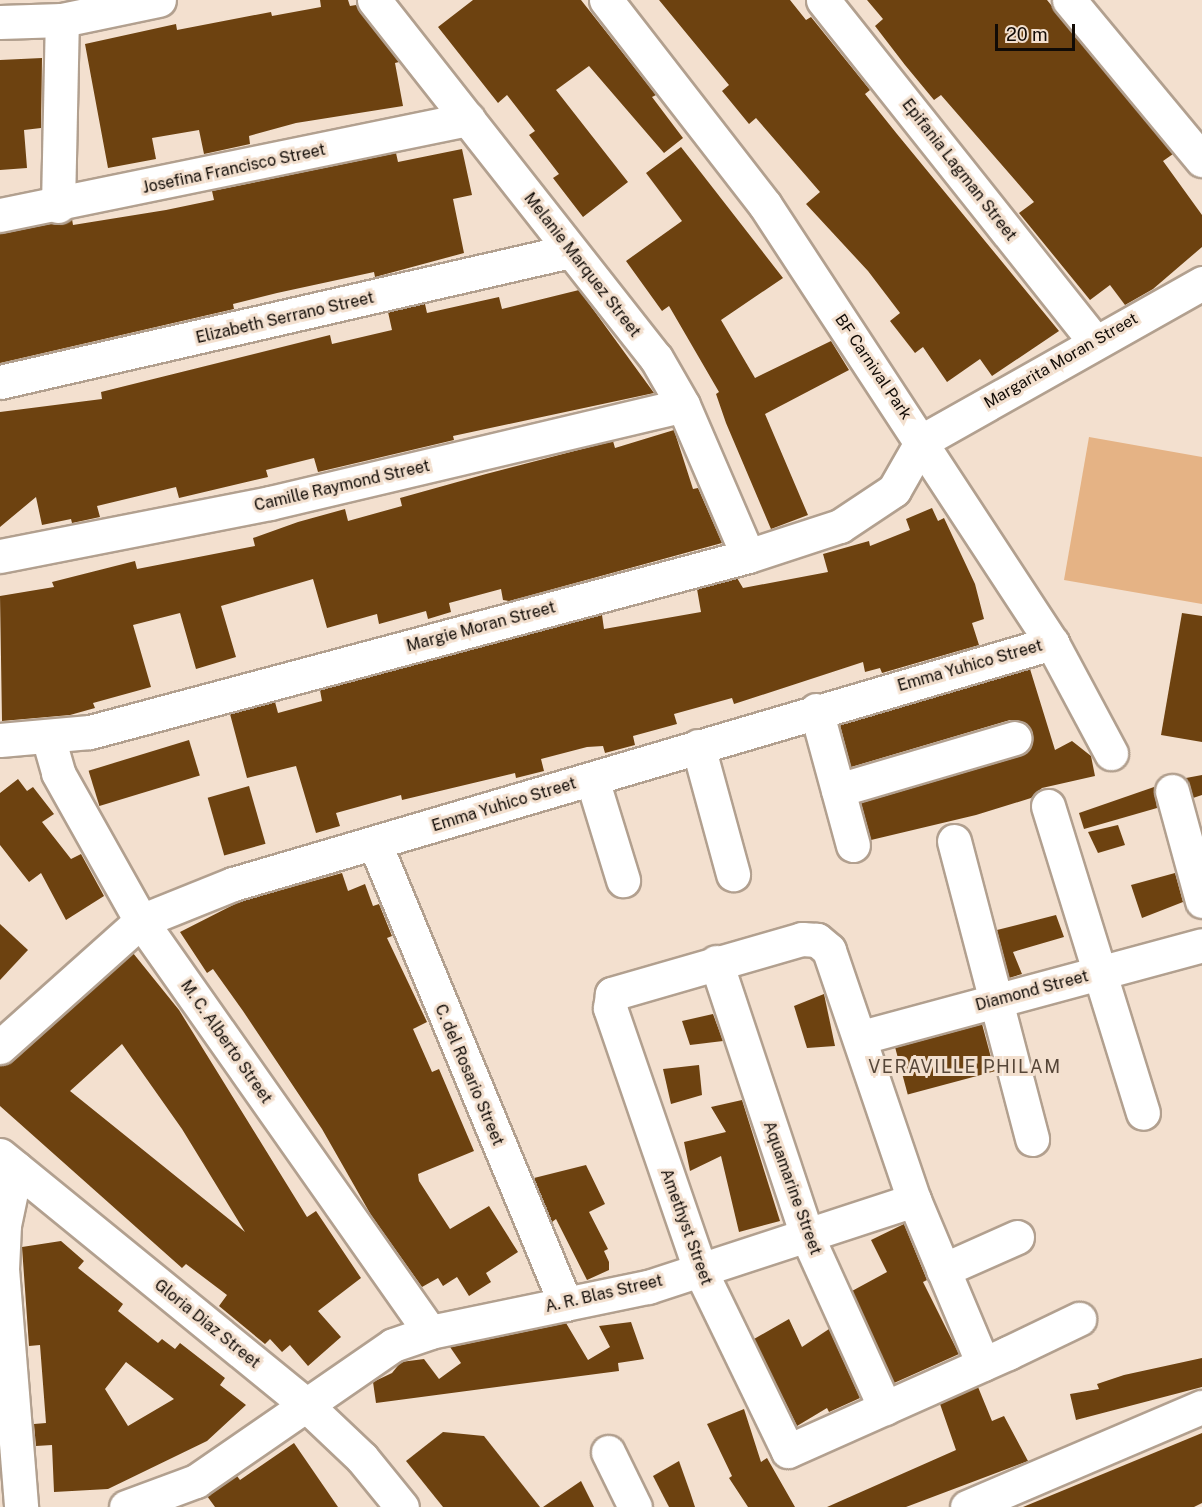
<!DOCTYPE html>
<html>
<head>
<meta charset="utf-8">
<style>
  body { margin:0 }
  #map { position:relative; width:1202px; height:1507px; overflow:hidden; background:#f3e0cf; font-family:"Public Sans",sans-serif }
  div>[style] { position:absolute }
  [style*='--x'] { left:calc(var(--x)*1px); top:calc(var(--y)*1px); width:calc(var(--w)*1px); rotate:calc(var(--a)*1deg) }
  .green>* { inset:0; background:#e5b385 }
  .building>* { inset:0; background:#6d4210; transform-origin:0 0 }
  .roads { filter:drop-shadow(2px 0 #b2a08f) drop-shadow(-2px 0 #b2a08f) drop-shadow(0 2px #b2a08f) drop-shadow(0 -2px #b2a08f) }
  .minor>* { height:33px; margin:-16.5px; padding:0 16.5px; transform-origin:16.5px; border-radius:16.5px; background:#fff }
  span { translate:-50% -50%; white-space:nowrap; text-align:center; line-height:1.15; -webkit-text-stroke:6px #f3e0cf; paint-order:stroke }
  .street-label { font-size:16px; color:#110b06 }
  .neighbourhood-label { font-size:18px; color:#564638; letter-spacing:1.5px }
  .scale { position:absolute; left:995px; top:24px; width:80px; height:27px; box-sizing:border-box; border:3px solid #110b06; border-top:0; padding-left:8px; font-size:18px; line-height:21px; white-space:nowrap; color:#110b06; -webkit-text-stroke:4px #f3e0cf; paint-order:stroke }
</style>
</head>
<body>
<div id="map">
  <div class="green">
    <div style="clip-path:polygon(1089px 437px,1202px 457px,1202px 604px,1064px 580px)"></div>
  </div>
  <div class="building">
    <div style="clip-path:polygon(320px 0,348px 0,350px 6px,356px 5px,399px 62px,395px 63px,403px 106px,296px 123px,249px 136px,250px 144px,204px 154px,199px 130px,152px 138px,156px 159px,108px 168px,85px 44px,176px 24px,177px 30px,271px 12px,272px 16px,321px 7px)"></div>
    <div style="clip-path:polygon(473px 0,581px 0,656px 95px,652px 97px,683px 138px,664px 153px,589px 66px,556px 90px,628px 182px,583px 217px,553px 178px,559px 174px,529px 135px,535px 131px,507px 95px,498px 103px,438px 27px)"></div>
    <div style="clip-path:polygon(659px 0,790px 0,806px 20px,811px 17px,870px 90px,865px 94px,897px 134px,1059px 331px,992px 376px,980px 359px,947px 382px,923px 347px,915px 353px,890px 321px,900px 313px,868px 271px,806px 204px,820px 192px,756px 118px,749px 124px,722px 91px,729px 85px)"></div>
    <div style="clip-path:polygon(867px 0,1047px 0,1173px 154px,1163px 161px,1202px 215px,1202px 247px,1153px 289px,1125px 305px,1110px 285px,1090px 300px,1019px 213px,1034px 202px,941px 95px,934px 100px,905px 65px,875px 26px,883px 19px)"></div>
    <div style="clip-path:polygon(42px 58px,41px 128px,24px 130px,27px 168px,0 170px,0 60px)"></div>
    <div style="clip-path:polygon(681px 147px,783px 278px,721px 320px,755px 378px,831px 341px,849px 370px,765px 414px,808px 515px,771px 529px,726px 423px,716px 394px,719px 392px,669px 306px,662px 311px,626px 261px,682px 221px,646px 173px)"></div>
    <div style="clip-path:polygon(462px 149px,472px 195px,453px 199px,464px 253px,375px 277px,374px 272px,277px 293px,233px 304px,234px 309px,0 363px,0 233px,72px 219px,73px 225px,166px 210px,214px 200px,212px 191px,396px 153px,398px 162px)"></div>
    <div style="clip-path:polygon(579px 290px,654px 393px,453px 436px,454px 440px,318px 472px,314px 458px,266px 470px,268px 477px,179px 498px,176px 487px,97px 506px,100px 517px,72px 523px,71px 519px,42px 525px,36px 497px,0 527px,0 412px,102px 399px,101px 392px,330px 335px,332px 344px,392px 330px,388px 312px,425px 304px,427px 313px,499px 297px,502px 309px)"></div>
    <div style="clip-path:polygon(674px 430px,693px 489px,698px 488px,722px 543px,509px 601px,503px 600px,501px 589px,449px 603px,451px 612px,428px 619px,426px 611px,379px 624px,377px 614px,327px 628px,313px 579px,221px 606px,236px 657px,196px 669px,180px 613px,133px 625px,151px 687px,93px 703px,95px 708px,70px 715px,2px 721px,0 596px,54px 587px,52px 582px,135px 561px,137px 569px,255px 546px,253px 538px,298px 522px,345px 509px,348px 521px,402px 506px,400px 498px,486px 474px,613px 441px,615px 448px)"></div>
    <div style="clip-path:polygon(932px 508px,938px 521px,944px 518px,975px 584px,984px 619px,972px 623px,979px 645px,882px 673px,880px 668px,865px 672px,863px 662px,734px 704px,732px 698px,674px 714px,677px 724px,633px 736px,635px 745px,605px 753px,603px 746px,587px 747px,541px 759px,544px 771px,516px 778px,515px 773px,402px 800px,401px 795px,336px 813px,340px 826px,316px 833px,296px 766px,247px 778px,230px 714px,275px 702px,278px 713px,322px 701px,320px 690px,602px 615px,604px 629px,701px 612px,697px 589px,737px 578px,743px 588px,828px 572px,823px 554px,869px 541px,870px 546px,910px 530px,906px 519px)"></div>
    <div style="clip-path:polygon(1182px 613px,1202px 616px,1202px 742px,1161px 735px)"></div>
    <div style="clip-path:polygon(1030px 669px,1055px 750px,1072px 741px,1091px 756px,1095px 776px,1042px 788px,1031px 798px,976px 815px,871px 840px,861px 803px,1020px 756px,1029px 750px,1033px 733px,1027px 724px,1010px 720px,851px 767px,840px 725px)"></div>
    <div style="left:189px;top:740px;width:37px;height:105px;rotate:73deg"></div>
    <div style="clip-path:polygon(1202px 775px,1202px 795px,1193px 798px,1186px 778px)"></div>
    <div style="clip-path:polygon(18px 779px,27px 791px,33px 787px,54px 814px,42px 822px,71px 859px,81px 854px,104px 896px,66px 920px,41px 873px,29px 882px,0 845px,0 793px)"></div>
    <div style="left:249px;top:786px;width:60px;height:43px;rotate:74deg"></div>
    <div style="clip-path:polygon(1154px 787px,1157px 808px,1084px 829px,1079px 813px)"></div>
    <div style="clip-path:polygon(1118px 825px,1125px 845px,1098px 853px,1088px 832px)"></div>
    <div style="clip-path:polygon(342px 873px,348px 891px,365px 884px,373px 906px,379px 904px,392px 936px,387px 938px,427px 1022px,413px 1029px,432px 1072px,439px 1069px,474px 1151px,418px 1174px,419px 1181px,450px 1229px,489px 1206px,518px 1252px,486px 1273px,491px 1282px,469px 1296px,457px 1277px,443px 1286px,438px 1278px,422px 1287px,371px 1215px,322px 1129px,243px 1011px,213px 969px,207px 973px,180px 932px,239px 902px)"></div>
    <div style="clip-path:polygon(1175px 873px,1183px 902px,1142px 918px,1131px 885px)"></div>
    <div style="clip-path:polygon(1056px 915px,1064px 937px,1013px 952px,1022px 974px,1009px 978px,997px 930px)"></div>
    <div style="clip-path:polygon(0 924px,28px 950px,0 980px)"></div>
    <div style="clip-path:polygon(evenodd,133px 953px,179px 1010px,307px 1217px,316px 1211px,361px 1278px,318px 1311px,341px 1337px,308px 1366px,290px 1345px,282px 1352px,270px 1339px,265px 1344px,219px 1306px,227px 1295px,186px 1264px,182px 1268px,0 1106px,0 1065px,12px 1061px,133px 953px,122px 1044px,182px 1129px,245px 1232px,70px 1091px,122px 1044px)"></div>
    <div style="clip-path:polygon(824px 994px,835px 1046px,807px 1048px,794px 1006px)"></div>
    <div style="clip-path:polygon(713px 1014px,723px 1041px,690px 1045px,682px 1021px)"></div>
    <div style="left:982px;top:1024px;width:49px;height:90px;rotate:75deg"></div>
    <div style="clip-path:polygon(699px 1065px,702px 1095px,671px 1104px,663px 1069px)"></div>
    <div style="clip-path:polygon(742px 1100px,780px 1221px,739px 1232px,721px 1156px,690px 1171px,684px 1142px,726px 1132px,711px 1107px)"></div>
    <div style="clip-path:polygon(586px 1165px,605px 1204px,589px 1212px,608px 1249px,604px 1251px,609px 1262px,609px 1270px,587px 1280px,556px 1219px,552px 1222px,534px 1178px)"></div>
    <div style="clip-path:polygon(904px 1224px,927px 1280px,923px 1282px,959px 1354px,894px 1383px,852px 1291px,887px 1272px,871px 1240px)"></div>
    <div style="clip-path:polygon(evenodd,61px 1241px,84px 1261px,78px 1268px,123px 1304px,118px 1311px,158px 1343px,162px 1339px,175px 1349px,180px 1343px,225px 1378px,220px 1385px,246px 1405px,207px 1441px,108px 1489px,54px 1492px,52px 1445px,36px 1446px,34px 1424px,46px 1423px,40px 1345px,29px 1346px,22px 1247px,61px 1241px,126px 1362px,174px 1399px,128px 1426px,105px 1389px,126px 1362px)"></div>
    <div style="clip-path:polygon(789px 1319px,802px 1347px,829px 1329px,860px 1398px,829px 1412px,827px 1408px,797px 1426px,754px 1339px)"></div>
    <div style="clip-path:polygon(631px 1322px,644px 1359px,618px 1363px,619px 1371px,376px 1403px,373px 1382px,392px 1373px,401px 1362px,424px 1359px,439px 1379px,461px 1363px,450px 1347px,566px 1323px,588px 1360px,610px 1347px,599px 1326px)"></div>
    <div style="clip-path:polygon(1202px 1358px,1202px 1387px,1076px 1420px,1070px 1394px,1099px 1389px,1097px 1384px,1124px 1375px)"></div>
    <div style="clip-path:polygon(978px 1387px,992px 1421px,1004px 1416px,1028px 1461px,906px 1507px,827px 1507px,956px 1450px,940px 1404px)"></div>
    <div style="clip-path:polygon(744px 1409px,761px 1462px,767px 1458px,795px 1507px,748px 1507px,729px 1478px,732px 1476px,707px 1424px)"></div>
    <div style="clip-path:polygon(443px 1432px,484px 1436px,540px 1507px,443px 1507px,406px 1461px)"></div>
    <div style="clip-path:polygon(1202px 1433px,1202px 1503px,1194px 1507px,1023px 1507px)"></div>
    <div style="clip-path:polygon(294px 1443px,338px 1507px,215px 1507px,207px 1496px,237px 1476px,240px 1480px)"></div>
    <div style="clip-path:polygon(679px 1461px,690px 1492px,695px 1507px,669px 1507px,653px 1476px)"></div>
    <div style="clip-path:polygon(581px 1481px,594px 1507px,543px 1507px)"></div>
  </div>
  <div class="roads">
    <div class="minor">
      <div style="--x:374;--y:0;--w:456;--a:51.8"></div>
      <div style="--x:656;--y:358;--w:54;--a:60.1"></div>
      <div style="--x:683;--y:405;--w:164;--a:66.7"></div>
      <div style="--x:606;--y:0;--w:259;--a:52.2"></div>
      <div style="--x:765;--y:205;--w:524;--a:56.77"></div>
      <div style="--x:1052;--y:643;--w:125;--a:61.8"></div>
      <div style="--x:823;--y:0;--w:436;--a:51.5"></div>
      <div style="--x:1069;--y:0;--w:208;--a:50.3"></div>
      <div style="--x:0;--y:22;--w:62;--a:-1.8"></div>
      <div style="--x:62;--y:20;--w:99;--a:-11.7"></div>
      <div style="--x:58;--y:206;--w:186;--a:-88.8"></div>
      <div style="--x:0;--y:215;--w:478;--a:-11.6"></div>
      <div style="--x:0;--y:382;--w:585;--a:-12.94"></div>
      <div style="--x:922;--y:441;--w:322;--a:-29.4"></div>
      <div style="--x:0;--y:556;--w:275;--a:-11.1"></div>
      <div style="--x:270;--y:503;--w:424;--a:-13.3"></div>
      <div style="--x:816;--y:710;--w:140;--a:74.7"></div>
      <div style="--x:48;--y:737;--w:37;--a:74"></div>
      <div style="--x:58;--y:773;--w:170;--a:60.7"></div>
      <div style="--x:141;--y:921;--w:502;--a:54.89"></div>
      <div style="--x:0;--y:740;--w:90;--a:-5.1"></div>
      <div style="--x:90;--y:732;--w:681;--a:-14.97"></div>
      <div style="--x:748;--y:556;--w:97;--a:-18.1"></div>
      <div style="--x:840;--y:526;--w:65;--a:-33.7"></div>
      <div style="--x:894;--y:490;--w:56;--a:-60.3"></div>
      <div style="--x:698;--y:746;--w:133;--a:74.7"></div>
      <div style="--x:592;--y:779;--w:106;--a:72.9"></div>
      <div style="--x:838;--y:790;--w:184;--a:-16.4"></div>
      <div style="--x:1172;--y:791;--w:114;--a:74.7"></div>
      <div style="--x:1048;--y:806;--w:321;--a:72.8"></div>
      <div style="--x:954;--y:841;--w:308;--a:75.3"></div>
      <div style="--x:375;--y:844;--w:498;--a:67.5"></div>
      <div style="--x:716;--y:962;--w:289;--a:71.6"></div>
      <div style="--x:807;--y:1236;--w:189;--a:65.6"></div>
      <div style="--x:862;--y:1037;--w:352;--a:-15.1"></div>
      <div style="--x:0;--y:1047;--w:189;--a:-41.8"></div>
      <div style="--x:141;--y:921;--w:99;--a:-21.9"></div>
      <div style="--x:233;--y:884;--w:854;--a:-16.4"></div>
      <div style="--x:0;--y:1155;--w:392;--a:39.2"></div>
      <div style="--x:304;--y:1403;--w:80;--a:43.5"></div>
      <div style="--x:362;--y:1458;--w:63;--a:50.8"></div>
      <div style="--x:16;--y:1168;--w:58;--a:101.9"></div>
      <div style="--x:4;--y:1225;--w:44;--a:92.6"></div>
      <div style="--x:2;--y:1269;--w:239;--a:85.4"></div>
      <div style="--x:943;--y:1270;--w:81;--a:-24"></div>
      <div style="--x:983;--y:1364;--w:178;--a:-112.8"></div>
      <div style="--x:914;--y:1200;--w:264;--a:-108.8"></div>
      <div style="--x:829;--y:950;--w:16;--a:-140"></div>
      <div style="--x:817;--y:940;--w:15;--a:-176"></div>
      <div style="--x:802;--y:939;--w:198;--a:163.9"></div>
      <div style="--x:612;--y:994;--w:14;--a:98"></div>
      <div style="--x:610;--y:1008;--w:277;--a:71"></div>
      <div style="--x:700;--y:1270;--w:201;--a:64.1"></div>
      <div style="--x:788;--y:1451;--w:241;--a:-24"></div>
      <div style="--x:1008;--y:1353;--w:79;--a:-25.6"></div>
      <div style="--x:608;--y:1452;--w:61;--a:63.9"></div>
      <div style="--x:126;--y:1507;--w:75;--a:-20.4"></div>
      <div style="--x:196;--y:1481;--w:239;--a:-34.6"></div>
      <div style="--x:393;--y:1345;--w:39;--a:-19"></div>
      <div style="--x:430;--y:1332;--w:223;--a:-11.7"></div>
      <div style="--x:648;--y:1287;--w:280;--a:-18.1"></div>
      <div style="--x:967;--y:1507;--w:255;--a:-23.1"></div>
    </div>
  </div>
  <div class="street-label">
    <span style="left:234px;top:169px;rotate:-12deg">Josefina Francisco Street</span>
    <span style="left:959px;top:170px;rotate:52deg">Epifania Lagman Street</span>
    <span style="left:582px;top:265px;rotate:52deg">Melanie Marquez Street</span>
    <span style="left:285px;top:318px;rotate:-13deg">Elizabeth Serrano Street</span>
    <span style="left:1061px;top:361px;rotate:-30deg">Margarita Moran Street</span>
    <span style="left:873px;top:367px;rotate:56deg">BF Carnival Park</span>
    <span style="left:342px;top:486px;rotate:-13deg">Camille Raymond Street</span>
    <span style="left:481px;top:627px;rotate:-15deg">Margie Moran Street</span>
    <span style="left:970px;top:666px;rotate:-16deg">Emma Yuhico Street</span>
    <span style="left:504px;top:805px;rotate:-17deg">Emma Yuhico Street</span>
    <span style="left:1032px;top:991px;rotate:-15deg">Diamond Street</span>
    <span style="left:226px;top:1042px;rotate:55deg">M. C. Alberto Street</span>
    <span style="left:469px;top:1075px;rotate:67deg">C. del Rosario Street</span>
    <span style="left:792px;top:1188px;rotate:70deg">Aquamarine Street</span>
    <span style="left:686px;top:1227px;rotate:70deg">Amethyst Street</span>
    <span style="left:604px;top:1294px;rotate:-13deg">A. R. Blas Street</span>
    <span style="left:207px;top:1324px;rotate:39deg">Gloria Diaz Street</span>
  </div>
  <div class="neighbourhood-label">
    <span style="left:965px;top:1067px">VERAVILLE PHILAM</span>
  </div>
  <div class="scale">20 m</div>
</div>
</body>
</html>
